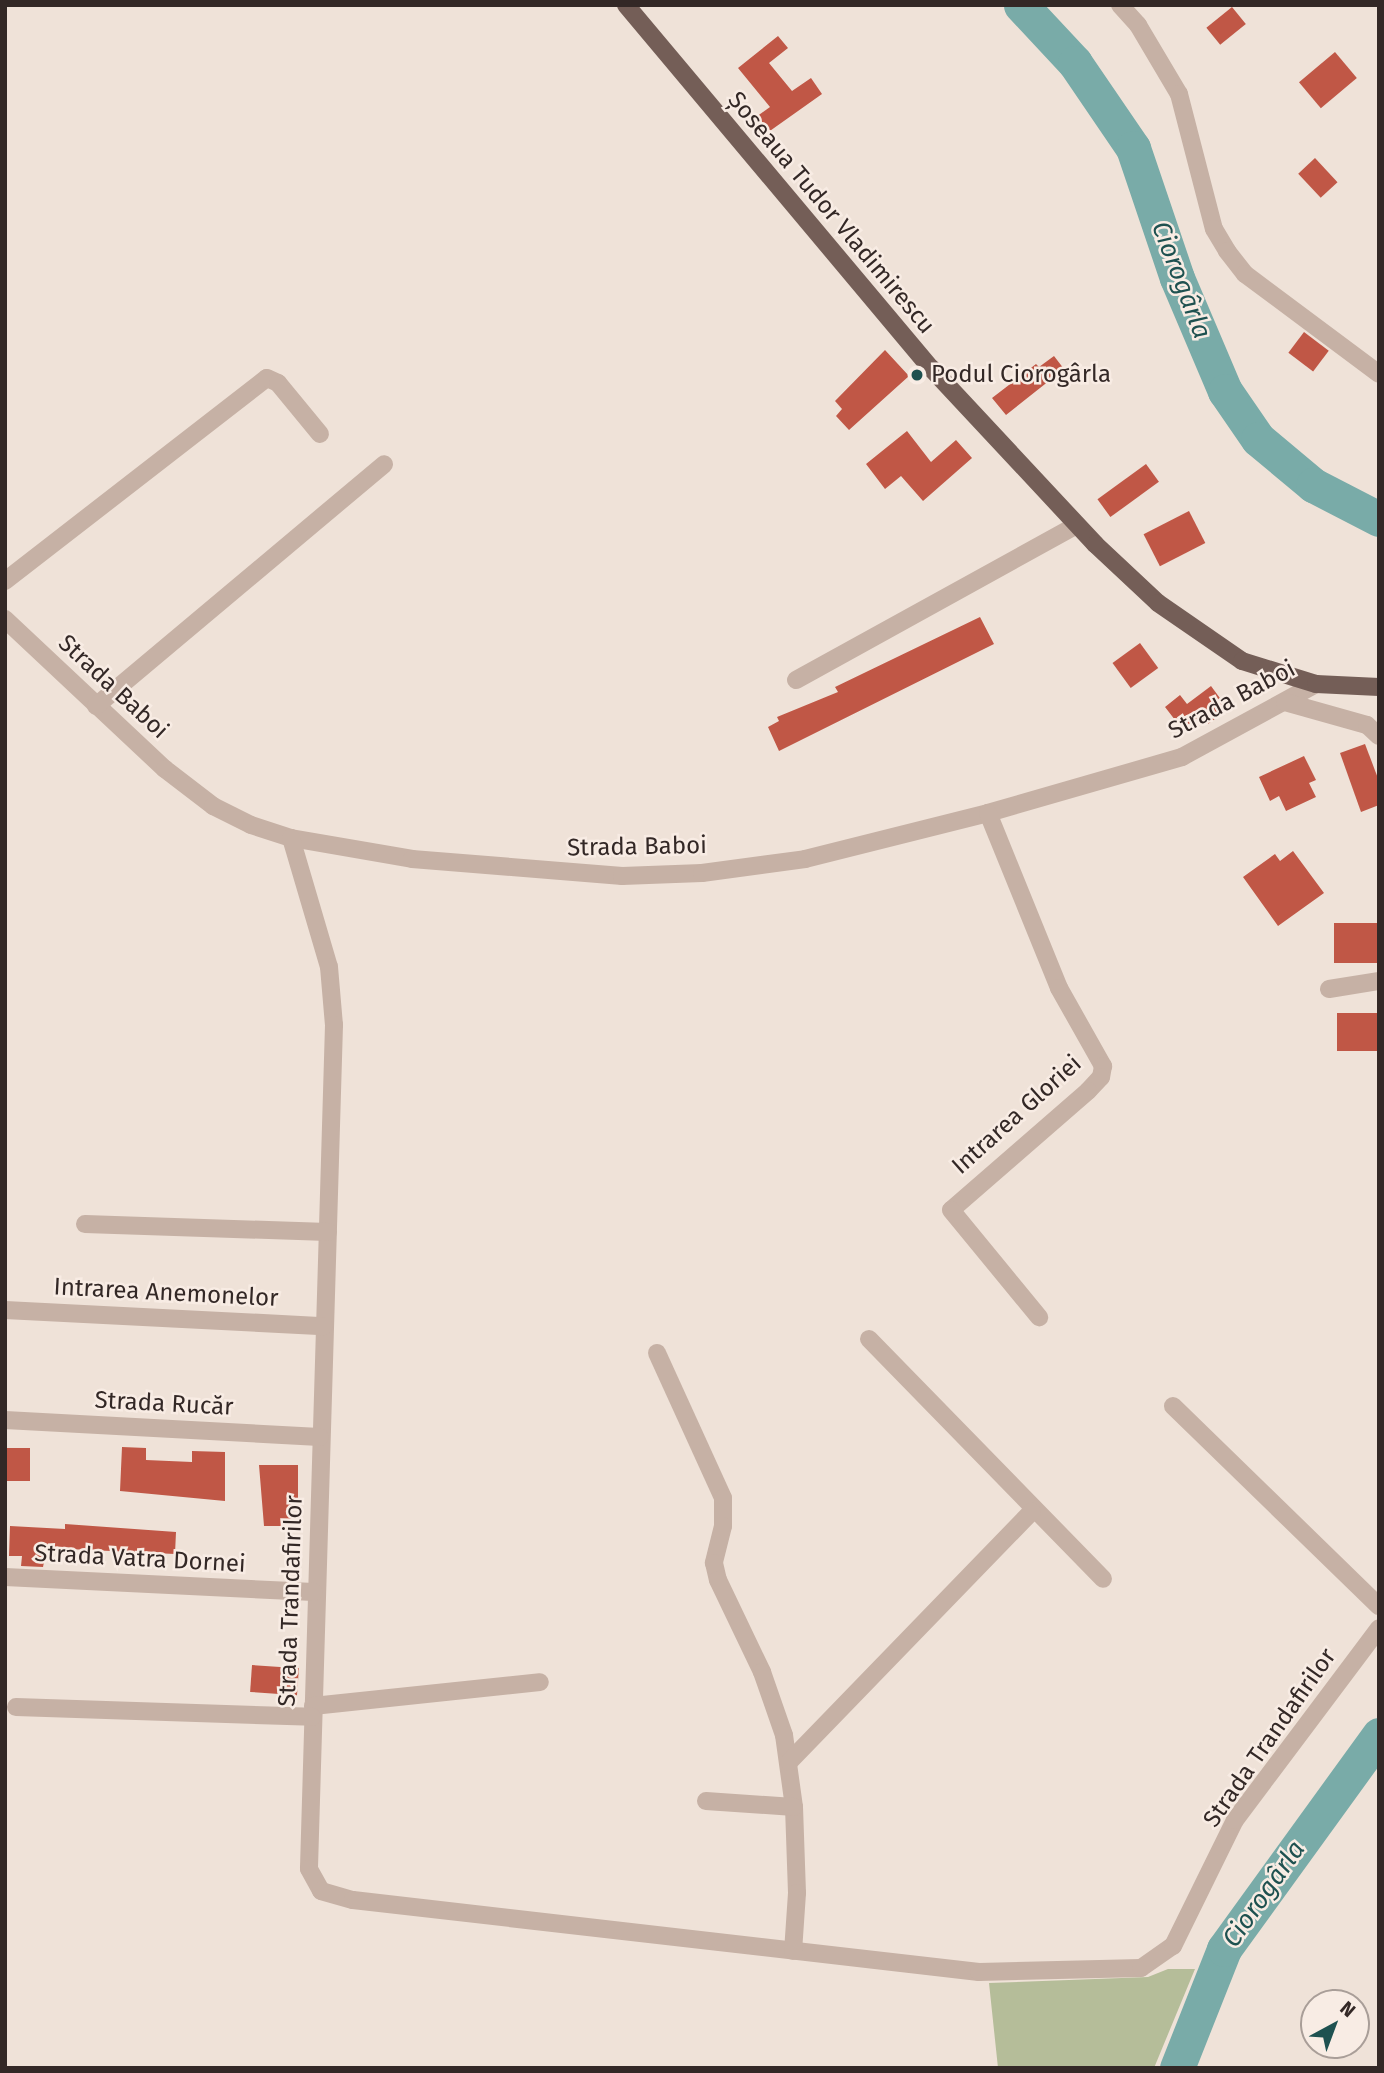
<!DOCTYPE html>
<html>
<head>
<meta charset="utf-8">
<style>
  body { margin:0 }
  #map { position:relative; width:1384px; height:2073px; overflow:hidden; background:#efe2d8; font-family:"Fira Sans",sans-serif }
  div>[style] { position:absolute }
  [style*='--x'] { left:calc(var(--x)*1px); top:calc(var(--y)*1px); width:calc(var(--w)*1px); rotate:calc(var(--a)*1deg) }
  .green>* { inset:0; background:#b5bd99 }
  .river>* { height:35px; margin:-17.5px; padding:0 17.5px; transform-origin:17.5px; border-radius:17.5px; background:#79aba8 }
  .building>* { inset:0; background:#c05746; transform-origin:0 0 }
  .minor>* { height:18px; margin:-9px; padding:0 9px; transform-origin:9px; border-radius:9px; background:#c6b1a5 }
  .major>* { height:18px; margin:-9px; padding:0 9px; transform-origin:9px; border-radius:9px; background:#745e57 }
  .dots>* { width:19px; height:19px; translate:-50% -50%; box-sizing:border-box; border:4px solid #f8ece4; border-radius:50% }
  span { translate:-50% -50%; white-space:nowrap; text-align:center; line-height:1.15; -webkit-text-stroke:5px #f8ece4; paint-order:stroke }
  .street-label { font-size:24px; color:#332826 }
  .poi-label { font-size:24px; color:#332826 }
  .left { translate:0 -50%; text-align:left }
  .water-label { font-size:26px; color:#1e5150; font-style:italic }
  .frame { position:absolute; inset:0; border:7px solid #332826; pointer-events:none }
  .north { position:absolute; left:1300px; top:1989px; width:70px; height:70px; box-sizing:border-box; background:#f8ece4; border:2px solid #a99e98; border-radius:50%; rotate:41deg; font-size:19px; font-weight:700; line-height:28px; text-align:center; color:#332826 }
  .north::after { content:''; display:block; margin:auto; width:24px; height:32px; background:#1e5150; clip-path:polygon(50% 0,100% 100%,50% 72%,0 100%) }
</style>
</head>
<body>
<div id="map">
  <div class="green">
    <div style="clip-path:polygon(1168px 1969px,1195px 1969px,1154px 2068px,998px 2068px,989px 1983px,1148px 1977px)"></div>
  </div>
  <div class="river">
    <div style="--x:1021;--y:5;--w:79;--a:47"></div>
    <div style="--x:1075;--y:63;--w:103;--a:55.7"></div>
    <div style="--x:1133;--y:148;--w:137;--a:71.3"></div>
    <div style="--x:1177;--y:278;--w:123;--a:67"></div>
    <div style="--x:1225;--y:391;--w:58;--a:55.5"></div>
    <div style="--x:1258;--y:439;--w:72;--a:39.9"></div>
    <div style="--x:1313;--y:485;--w:74;--a:27.3"></div>
    <div style="--x:1177;--y:2068;--w:128;--a:-68.4"></div>
    <div style="--x:1224;--y:1949;--w:264;--a:-54.1"></div>
  </div>
  <div class="building">
    <div style="left:1232px;top:7px;width:22px;height:33px;rotate:51deg"></div>
    <div style="clip-path:polygon(778px 36px,788px 48px,769px 63px,792px 91px,811px 78px,822px 94px,767px 133px,756px 117px,770px 107px,738px 68px)"></div>
    <div style="left:1335px;top:52px;width:34px;height:47px;rotate:50deg"></div>
    <div style="left:1315px;top:158px;width:33px;height:23px;rotate:47deg"></div>
    <div style="left:1304px;top:332px;width:31px;height:26px;rotate:37deg"></div>
    <div style="clip-path:polygon(885px 350px,909px 376px,849px 430px,836px 416px,842px 409px,835px 401px)"></div>
    <div style="clip-path:polygon(1054px 356px,1064px 369px,1006px 415px,992px 398px,1036px 364px,1039px 367px)"></div>
    <div style="clip-path:polygon(907px 431px,931px 462px,956px 440px,972px 458px,923px 501px,901px 476px,885px 489px,866px 464px)"></div>
    <div style="left:1146px;top:464px;width:22px;height:60px;rotate:54deg"></div>
    <div style="left:1189px;top:511px;width:36px;height:51px;rotate:63deg"></div>
    <div style="clip-path:polygon(980px 617px,994px 644px,779px 751px,768px 727px,779px 721px,777px 717px,838px 692px,835px 687px)"></div>
    <div style="left:1140px;top:643px;width:31px;height:34px;rotate:54deg"></div>
    <div style="clip-path:polygon(1211px 686px,1228px 709px,1208px 724px,1201px 715px,1182px 729px,1165px 707px,1180px 695px,1187px 704px)"></div>
    <div style="clip-path:polygon(1365px 744px,1379px 781px,1379px 805px,1361px 812px,1340px 753px)"></div>
    <div style="clip-path:polygon(1304px 756px,1316px 780px,1309px 783px,1316px 797px,1286px 811px,1279px 796px,1270px 801px,1259px 777px)"></div>
    <div style="clip-path:polygon(1293px 851px,1324px 893px,1278px 926px,1243px 877px,1275px 854px,1280px 861px)"></div>
    <div style="left:1379px;top:923px;width:40px;height:45px;rotate:90deg"></div>
    <div style="left:1379px;top:1013px;width:38px;height:42px;rotate:90deg"></div>
    <div style="clip-path:polygon(122px 1447px,146px 1448px,146px 1460px,192px 1462px,192px 1451px,225px 1452px,225px 1501px,120px 1491px)"></div>
    <div style="left:5px;top:1448px;width:25px;height:33px"></div>
    <div style="clip-path:polygon(259px 1465px,298px 1465px,298px 1509px,292px 1509px,292px 1526px,264px 1526px)"></div>
    <div style="clip-path:polygon(65px 1524px,176px 1532px,175px 1554px,47px 1548px,43px 1567px,21px 1566px,22px 1556px,9px 1556px,10px 1526px,65px 1529px)"></div>
    <div style="left:252px;top:1665px;width:47px;height:27px;rotate:4deg"></div>
  </div>
  <div class="minor">
    <div style="--x:1120;--y:5;--w:27;--a:48"></div>
    <div style="--x:1138;--y:25;--w:80;--a:59.3"></div>
    <div style="--x:1179;--y:94;--w:139;--a:75.5"></div>
    <div style="--x:1214;--y:229;--w:26;--a:59"></div>
    <div style="--x:1227;--y:251;--w:29;--a:52"></div>
    <div style="--x:1245;--y:274;--w:167;--a:36.7"></div>
    <div style="--x:5;--y:581;--w:331;--a:-37.8"></div>
    <div style="--x:267;--y:378;--w:12;--a:24"></div>
    <div style="--x:278;--y:383;--w:66;--a:50.5"></div>
    <div style="--x:5;--y:619;--w:219;--a:43.2"></div>
    <div style="--x:165;--y:769;--w:61;--a:37.6"></div>
    <div style="--x:213;--y:806;--w:42;--a:26.6"></div>
    <div style="--x:251;--y:825;--w:42;--a:18"></div>
    <div style="--x:291;--y:838;--w:123;--a:9.8"></div>
    <div style="--x:412;--y:859;--w:211;--a:4.6"></div>
    <div style="--x:622;--y:876;--w:80;--a:-2.1"></div>
    <div style="--x:702;--y:873;--w:104;--a:-7.7"></div>
    <div style="--x:805;--y:859;--w:189;--a:-14.1"></div>
    <div style="--x:988;--y:813;--w:202;--a:-16.1"></div>
    <div style="--x:1182;--y:757;--w:153;--a:-28.6"></div>
    <div style="--x:796;--y:680;--w:321;--a:-28.9"></div>
    <div style="--x:1285;--y:702;--w:85;--a:15.7"></div>
    <div style="--x:1367;--y:725;--w:16;--a:43"></div>
    <div style="--x:96;--y:706;--w:376;--a:-40"></div>
    <div style="--x:988;--y:813;--w:189;--a:67.9"></div>
    <div style="--x:1059;--y:988;--w:90;--a:60.6"></div>
    <div style="--x:1103;--y:1066;--w:11;--a:100"></div>
    <div style="--x:1101;--y:1077;--w:19;--a:133"></div>
    <div style="--x:1088;--y:1091;--w:181;--a:139"></div>
    <div style="--x:951;--y:1210;--w:139;--a:50.6"></div>
    <div style="--x:291;--y:838;--w:134;--a:73.6"></div>
    <div style="--x:329;--y:967;--w:58;--a:85.1"></div>
    <div style="--x:334;--y:1025;--w:844;--a:91.7"></div>
    <div style="--x:309;--y:1869;--w:25;--a:61"></div>
    <div style="--x:321;--y:1891;--w:33;--a:16"></div>
    <div style="--x:353;--y:1900;--w:630;--a:6.56"></div>
    <div style="--x:979;--y:1972;--w:162;--a:-1.4"></div>
    <div style="--x:1141;--y:1968;--w:39;--a:-35"></div>
    <div style="--x:1173;--y:1946;--w:140;--a:-63.8"></div>
    <div style="--x:1235;--y:1820;--w:240;--a:-53.1"></div>
    <div style="--x:1329;--y:989;--w:51;--a:-9.1"></div>
    <div style="--x:85;--y:1224;--w:243;--a:1.9"></div>
    <div style="--x:5;--y:1310;--w:319;--a:2.9"></div>
    <div style="--x:869;--y:1339;--w:335;--a:45.7"></div>
    <div style="--x:657;--y:1353;--w:159;--a:65.5"></div>
    <div style="--x:723;--y:1498;--w:28;--a:90"></div>
    <div style="--x:723;--y:1526;--w:38;--a:104"></div>
    <div style="--x:714;--y:1563;--w:17;--a:77"></div>
    <div style="--x:718;--y:1580;--w:102;--a:64.4"></div>
    <div style="--x:762;--y:1672;--w:67;--a:70.8"></div>
    <div style="--x:784;--y:1735;--w:73;--a:82.1"></div>
    <div style="--x:794;--y:1807;--w:86;--a:88"></div>
    <div style="--x:797;--y:1893;--w:58;--a:93.9"></div>
    <div style="--x:1173;--y:1406;--w:287;--a:44.2"></div>
    <div style="--x:5;--y:1420;--w:315;--a:3.1"></div>
    <div style="--x:5;--y:1577;--w:309;--a:2.8"></div>
    <div style="--x:313;--y:1706;--w:228;--a:-6"></div>
    <div style="--x:16;--y:1707;--w:296;--a:1.9"></div>
    <div style="--x:789;--y:1762;--w:349;--a:-45.9"></div>
    <div style="--x:706;--y:1801;--w:88;--a:3.9"></div>
  </div>
  <div class="major">
    <div style="--x:626;--y:5;--w:474;--a:50"></div>
    <div style="--x:931;--y:368;--w:241;--a:47"></div>
    <div style="--x:1095;--y:544;--w:86;--a:43.1"></div>
    <div style="--x:1158;--y:603;--w:102;--a:34.6"></div>
    <div style="--x:1242;--y:661;--w:77;--a:17.3"></div>
    <div style="--x:1316;--y:684;--w:63;--a:2.7"></div>
  </div>
  <div class="dots">
    <div style="left:917px;top:375px;background:#1e5150"></div>
  </div>
  <div class="street-label">
    <span style="left:831px;top:213px;rotate:50deg">Șoseaua Tudor Vladimirescu</span>
    <span style="left:113px;top:687px;rotate:43deg">Strada Baboi</span>
    <span style="left:1232px;top:700px;rotate:-28deg">Strada Baboi</span>
    <span style="left:637px;top:847px;rotate:-1deg">Strada Baboi</span>
    <span style="left:1017px;top:1115px;rotate:-42deg">Intrarea Gloriei</span>
    <span style="left:166px;top:1293px;rotate:3deg">Intrarea Anemonelor</span>
    <span style="left:164px;top:1404px;rotate:3deg">Strada Rucăr</span>
    <span style="left:140px;top:1559px;rotate:3deg">Strada Vatra Dornei</span>
    <span style="left:291px;top:1601px;rotate:-88deg">Strada Trandafirilor</span>
    <span style="left:1270px;top:1738px;rotate:-55deg">Strada Trandafirilor</span>
  </div>
  <div class="poi-label">
    <span class="left" style="left:931px;top:375px">Podul Ciorogârla</span>
  </div>
  <div class="water-label">
    <span style="left:1181px;top:280px;rotate:69deg">Ciorogârla</span>
    <span style="left:1264px;top:1894px;rotate:-55deg">Ciorogârla</span>
  </div>
  <div class="frame"></div>
  <div class="north">N</div>
</div>
</body>
</html>
